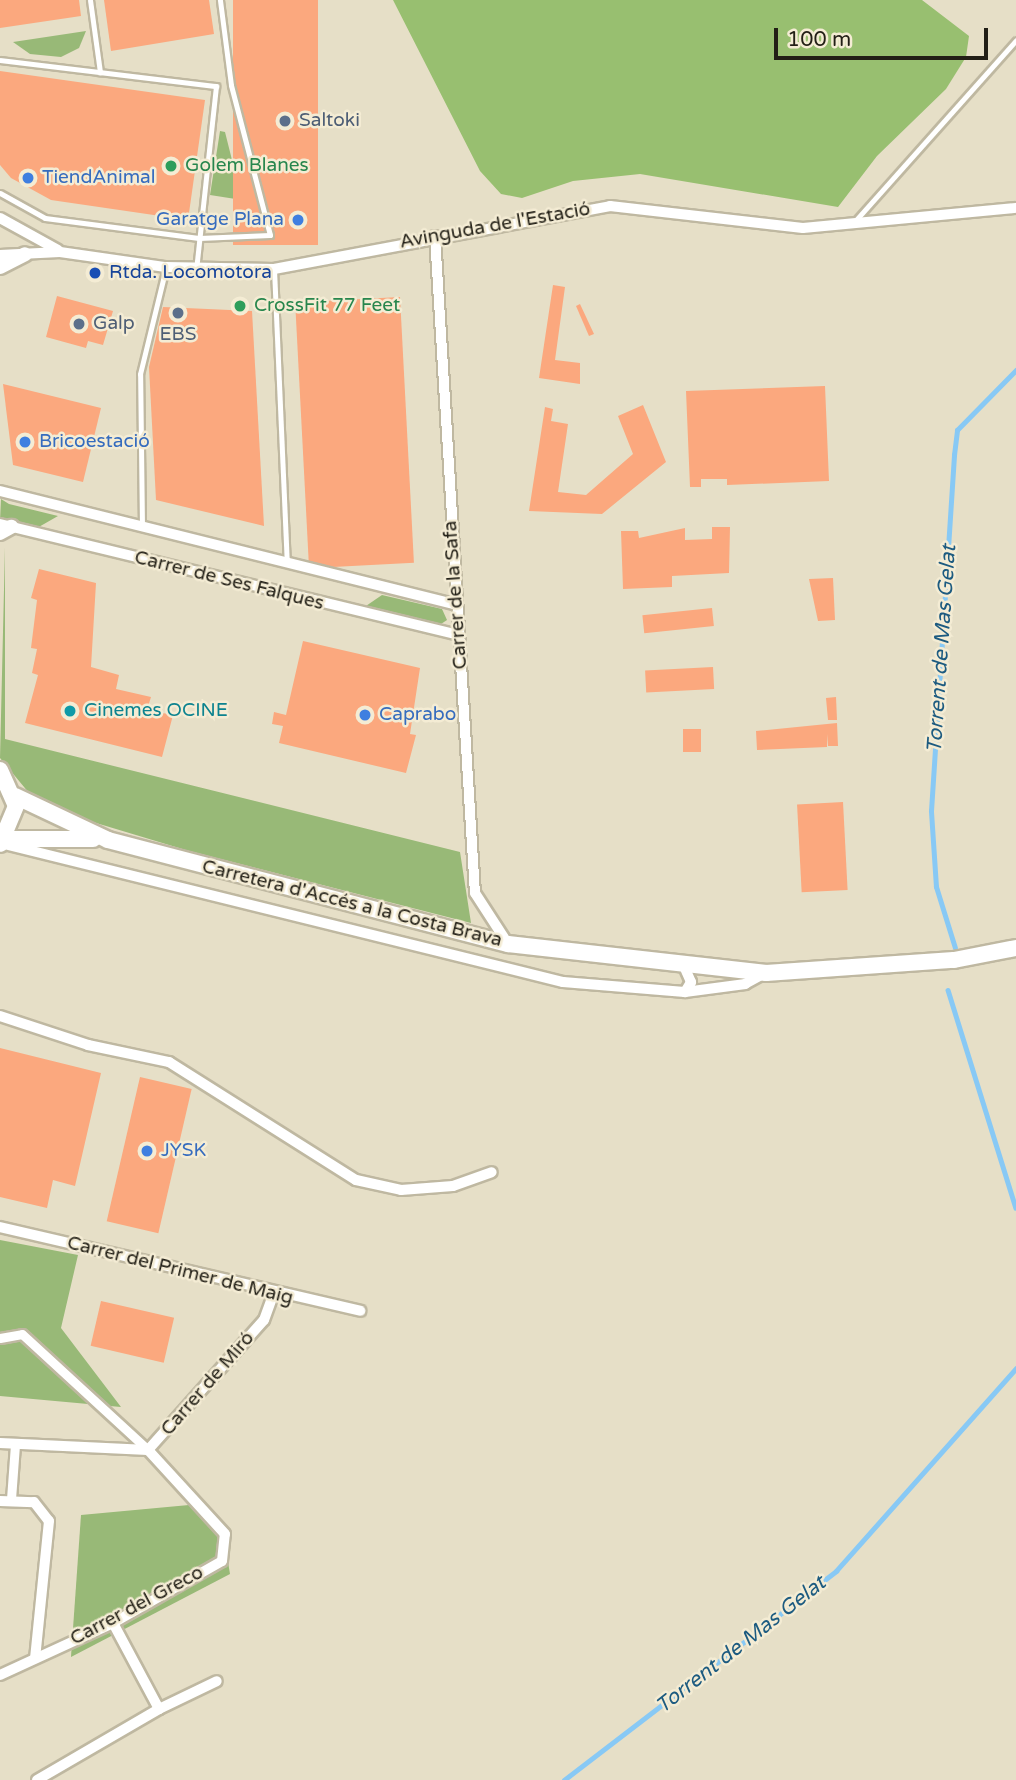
<!DOCTYPE html>
<html>
<head>
<meta charset="utf-8">
<style>
  body { margin:0 }
  #map { position:relative; width:1016px; height:1780px; overflow:hidden; background:#e6dfc7; font-family:"Varela Round",sans-serif }
  div>[style] { position:absolute }
  [style*='--x'] { left:calc(var(--x)*1px); top:calc(var(--y)*1px); width:calc(var(--w)*1px); rotate:calc(var(--a)*1deg) }
  .green>* { inset:0; background:#98b977 }
  .forest>* { inset:0; background:#98bf70 }
  .stream>* { height:4.5px; margin:-2.25px; padding:0 2.25px; transform-origin:2.25px; border-radius:2.25px; background:#88c9f5 }
  .building>* { inset:0; background:#fba87e; transform-origin:0 0 }
  .roads { filter:drop-shadow(2px 0 #bfb8a1) drop-shadow(-2px 0 #bfb8a1) drop-shadow(0 2px #bfb8a1) drop-shadow(0 -2px #bfb8a1) }
  .service>* { height:5px; margin:-2.5px; padding:0 2.5px; transform-origin:2.5px; border-radius:2.5px; background:#fff }
  .pedestrian>* { height:9px; margin:-4.5px; padding:0 4.5px; transform-origin:4.5px; border-radius:4.5px; background:#fff }
  .minor>* { height:10px; margin:-5px; padding:0 5px; transform-origin:5px; border-radius:5px; background:#fff }
  .tertiary>* { height:14px; margin:-7px; padding:0 7px; transform-origin:7px; border-radius:7px; background:#fff }
  .secondary>* { height:16px; margin:-8px; padding:0 8px; transform-origin:8px; border-radius:8px; background:#fff }
  .dots>* { width:19px; height:19px; translate:-50% -50%; box-sizing:border-box; border:4px solid #f4ecd4; border-radius:50% }
  span { translate:-50% -50%; white-space:nowrap; text-align:center; line-height:1.15; -webkit-text-stroke:5px #f4ecd4; paint-order:stroke }
  .service-label { font-size:19px; color:#4e5e75 }
  .left { translate:0 -50%; text-align:left }
  .leisure-label { font-size:19px; color:#27864d }
  .shop-label { font-size:19px; color:#366cbe }
  .right { translate:-100% -50%; text-align:right }
  .street-label { font-size:19px; color:#221f16 }
  .transit-label { font-size:19px; color:#164399 }
  .culture-label { font-size:19px; color:#0d838f }
  .water-label { font-size:21px; color:#1d5b80; font-style:italic }
  .scale { position:absolute; left:774px; top:28px; width:214px; height:32px; box-sizing:border-box; border:4px solid #221f16; border-top:0; padding-left:9px; font-size:21px; line-height:24px; white-space:nowrap; color:#221f16; -webkit-text-stroke:5px #f4ecd4; paint-order:stroke }
</style>
</head>
<body>
<div id="map">
  <div class="green">
    <div style="clip-path:polygon(86px 31px,79px 48px,61px 57px,30px 54px,13px 42px)"></div>
    <div style="clip-path:polygon(220px 131px,225px 132px,242px 200px,210px 195px)"></div>
    <div style="clip-path:polygon(1px 499px,9px 504px,58px 516px,37px 528px,0 521px)"></div>
    <div style="clip-path:polygon(5px 547px,5px 739px,460px 852px,471px 923px,189px 851px,53px 810px,34px 799px,0 758px)"></div>
    <div style="clip-path:polygon(382px 595px,442px 609px,447px 620px,438px 626px,363px 608px)"></div>
    <div style="clip-path:polygon(0 1240px,78px 1255px,61px 1328px,121px 1407px,0 1396px)"></div>
    <div style="clip-path:polygon(189px 1505px,225px 1544px,230px 1574px,71px 1657px,81px 1515px)"></div>
  </div>
  <div class="forest">
    <div style="clip-path:polygon(393px 0,922px 0,969px 36px,966px 57px,946px 89px,877px 156px,838px 207px,640px 174px,573px 181px,522px 198px,501px 194px,480px 171px)"></div>
  </div>
  <div class="stream">
    <div style="--x:955;--y:948;--w:64;--a:-107.3"></div>
    <div style="--x:936;--y:887;--w:76;--a:-93.8"></div>
    <div style="--x:931;--y:811;--w:357;--a:-86.3"></div>
    <div style="--x:954;--y:455;--w:25;--a:-83"></div>
    <div style="--x:957;--y:430;--w:84;--a:-45.5"></div>
    <div style="--x:948;--y:990;--w:228;--a:72.7"></div>
    <div style="--x:564;--y:1780;--w:343;--a:-37.5"></div>
    <div style="--x:836;--y:1571;--w:271;--a:-48.4"></div>
  </div>
  <div class="building">
    <div style="clip-path:polygon(0 0,79px 0,81px 16px,0 28px)"></div>
    <div style="clip-path:polygon(104px 0,209px 0,214px 34px,111px 51px)"></div>
    <div style="left:233px;top:0;width:85px;height:245px"></div>
    <div style="clip-path:polygon(0 71px,205px 100px,188px 220px,51px 200px,11px 178px,0 165px)"></div>
    <div style="clip-path:polygon(553px 285px,565px 287px,555px 360px,580px 363px,580px 384px,539px 378px)"></div>
    <div style="clip-path:polygon(57px 296px,113px 311px,103px 345px,88px 341px,86px 348px,46px 337px)"></div>
    <div style="left:400px;top:297px;width:266px;height:105px;rotate:87deg"></div>
    <div style="clip-path:polygon(580px 304px,594px 334px,589px 336px,576px 306px)"></div>
    <div style="clip-path:polygon(163px 307px,252px 311px,264px 526px,156px 500px,149px 367px)"></div>
    <div style="clip-path:polygon(3px 384px,101px 408px,83px 482px,13px 465px)"></div>
    <div style="clip-path:polygon(825px 386px,829px 481px,727px 485px,727px 479px,701px 479px,701px 487px,690px 487px,686px 391px)"></div>
    <div style="clip-path:polygon(643px 405px,666px 462px,602px 514px,529px 511px,545px 407px,553px 409px,551px 421px,568px 424px,558px 492px,586px 495px,633px 454px,618px 416px)"></div>
    <div style="clip-path:polygon(712px 527px,730px 527px,729px 573px,672px 576px,672px 587px,623px 589px,621px 531px,638px 531px,639px 538px,685px 528px,685px 540px,712px 539px)"></div>
    <div style="clip-path:polygon(39px 569px,96px 583px,91px 667px,119px 675px,116px 689px,151px 697px,147px 710px,173px 715px,162px 757px,25px 723px,38px 675px,32px 673px,37px 649px,31px 648px,37px 600px,31px 598px)"></div>
    <div style="clip-path:polygon(833px 578px,835px 620px,818px 621px,809px 579px)"></div>
    <div style="left:712px;top:608px;width:18px;height:70px;rotate:84deg"></div>
    <div style="clip-path:polygon(303px 641px,420px 668px,410px 734px,416px 735px,406px 773px,279px 743px,283px 726px,272px 724px,274px 712px,286px 715px)"></div>
    <div style="left:713px;top:667px;width:22px;height:68px;rotate:87deg"></div>
    <div style="clip-path:polygon(836px 697px,837px 720px,828px 720px,826px 698px)"></div>
    <div style="clip-path:polygon(837px 723px,838px 746px,828px 746px,827px 734px,827px 747px,757px 750px,756px 731px)"></div>
    <div style="left:683px;top:729px;width:18px;height:23px"></div>
    <div style="left:843px;top:802px;width:88px;height:46px;rotate:87deg"></div>
    <div style="clip-path:polygon(0 1048px,101px 1073px,75px 1186px,53px 1180px,47px 1208px,0 1197px)"></div>
    <div style="left:140px;top:1077px;width:53px;height:148px;rotate:13deg"></div>
    <div style="left:101px;top:1301px;width:75px;height:46px;rotate:13deg"></div>
  </div>
  <div class="roads">
    <div class="service">
      <div style="--x:90;--y:0;--w:73;--a:82.1"></div>
      <div style="--x:0;--y:60;--w:218;--a:6.9"></div>
      <div style="--x:216;--y:86;--w:184;--a:96.2"></div>
      <div style="--x:0;--y:193;--w:51;--a:29.1"></div>
      <div style="--x:45;--y:218;--w:155;--a:7.4"></div>
      <div style="--x:199;--y:238;--w:71;--a:-2.4"></div>
      <div style="--x:270;--y:235;--w:155;--a:-104.6"></div>
      <div style="--x:231;--y:85;--w:86;--a:-97.4"></div>
      <div style="--x:855;--y:221;--w:242;--a:-48.3"></div>
      <div style="--x:274;--y:269;--w:293;--a:87.5"></div>
      <div style="--x:142;--y:527;--w:153;--a:-90.7"></div>
      <div style="--x:140;--y:374;--w:110;--a:-76.3"></div>
    </div>
    <div class="pedestrian">
      <div style="--x:0;--y:1338;--w:22;--a:-10"></div>
      <div style="--x:22;--y:1334;--w:171;--a:42.6"></div>
      <div style="--x:11;--y:1499;--w:55;--a:-85.8"></div>
    </div>
    <div class="minor">
      <div style="--x:0;--y:218;--w:66;--a:28.9"></div>
      <div style="--x:435;--y:236;--w:658;--a:86.52"></div>
      <div style="--x:475;--y:893;--w:61;--a:57.1"></div>
      <div style="--x:0;--y:255;--w:60;--a:-2.9"></div>
      <div style="--x:60;--y:252;--w:107;--a:8.1"></div>
      <div style="--x:166;--y:267;--w:108;--a:1.1"></div>
      <div style="--x:274;--y:269;--w:342;--a:-10.6"></div>
      <div style="--x:610;--y:206;--w:194;--a:6.5"></div>
      <div style="--x:803;--y:228;--w:214;--a:-5.4"></div>
      <div style="--x:0;--y:491;--w:470;--a:14"></div>
      <div style="--x:0;--y:524;--w:471;--a:13.6"></div>
      <div style="--x:4;--y:844;--w:576;--a:13.87"></div>
      <div style="--x:563;--y:982;--w:122;--a:4.7"></div>
      <div style="--x:685;--y:992;--w:61;--a:-7.6"></div>
      <div style="--x:745;--y:984;--w:23;--a:-29"></div>
      <div style="--x:683;--y:964;--w:20;--a:66"></div>
      <div style="--x:691;--y:982;--w:12;--a:121"></div>
      <div style="--x:0;--y:1016;--w:93;--a:18.2"></div>
      <div style="--x:88;--y:1045;--w:83;--a:11.9"></div>
      <div style="--x:169;--y:1062;--w:221;--a:32.3"></div>
      <div style="--x:356;--y:1180;--w:46;--a:12.5"></div>
      <div style="--x:401;--y:1190;--w:52;--a:-4.4"></div>
      <div style="--x:453;--y:1186;--w:41;--a:-19.7"></div>
      <div style="--x:0;--y:1227;--w:370;--a:13.1"></div>
      <div style="--x:0;--y:1443;--w:148;--a:2.7"></div>
      <div style="--x:148;--y:1450;--w:174;--a:-48.3"></div>
      <div style="--x:264;--y:1320;--w:27;--a:-70"></div>
      <div style="--x:0;--y:1501;--w:34;--a:2"></div>
      <div style="--x:34;--y:1502;--w:24;--a:52"></div>
      <div style="--x:49;--y:1521;--w:138;--a:95.8"></div>
      <div style="--x:0;--y:1675;--w:124;--a:-24.7"></div>
      <div style="--x:113;--y:1623;--w:125;--a:-29.6"></div>
      <div style="--x:222;--y:1561;--w:27;--a:-84"></div>
      <div style="--x:225;--y:1534;--w:114;--a:-132.5"></div>
      <div style="--x:159;--y:1709;--w:64;--a:-25.8"></div>
      <div style="--x:37;--y:1780;--w:141;--a:-30.2"></div>
      <div style="--x:159;--y:1709;--w:98;--a:-118.1"></div>
    </div>
    <div class="tertiary">
      <div style="--x:0;--y:267;--w:28;--a:-27"></div>
      <div style="--x:0;--y:533;--w:13;--a:-29"></div>
    </div>
    <div class="secondary">
      <div style="--x:0;--y:770;--w:39;--a:66"></div>
      <div style="--x:16;--y:806;--w:41;--a:112.8"></div>
      <div style="--x:15;--y:796;--w:103;--a:25.3"></div>
      <div style="--x:108;--y:840;--w:413;--a:14.6"></div>
      <div style="--x:508;--y:944;--w:260;--a:6.4"></div>
      <div style="--x:766;--y:973;--w:188;--a:-4"></div>
      <div style="--x:954;--y:960;--w:63;--a:-11"></div>
      <div style="--x:5;--y:839;--w:88;--a:0"></div>
    </div>
  </div>
  <div class="dots">
    <div style="left:285px;top:121px;background:#5c6f8a"></div>
    <div style="left:171px;top:166px;background:#2e9e5b"></div>
    <div style="left:28px;top:178px;background:#3f7fe0"></div>
    <div style="left:298px;top:220px;background:#3f7fe0"></div>
    <div style="left:95px;top:273px;background:#1a4fb4"></div>
    <div style="left:240px;top:306px;background:#2e9e5b"></div>
    <div style="left:178px;top:313px;background:#5c6f8a"></div>
    <div style="left:79px;top:324px;background:#5c6f8a"></div>
    <div style="left:25px;top:442px;background:#3f7fe0"></div>
    <div style="left:70px;top:711px;background:#0f9aa8"></div>
    <div style="left:365px;top:715px;background:#3f7fe0"></div>
    <div style="left:147px;top:1151px;background:#3f7fe0"></div>
  </div>
  <div class="service-label">
    <span class="left" style="left:299px;top:121px">Saltoki</span>
    <span class="left" style="left:93px;top:324px">Galp</span>
    <span style="left:178px;top:335px">EBS</span>
  </div>
  <div class="leisure-label">
    <span class="left" style="left:185px;top:166px">Golem Blanes</span>
    <span class="left" style="left:254px;top:306px">CrossFit 77 Feet</span>
  </div>
  <div class="shop-label">
    <span class="left" style="left:42px;top:178px">TiendAnimal</span>
    <span class="right" style="left:284px;top:220px">Garatge Plana</span>
    <span class="left" style="left:39px;top:442px">Bricoestació</span>
    <span class="left" style="left:379px;top:715px">Caprabo</span>
    <span class="left" style="left:161px;top:1151px">JYSK</span>
  </div>
  <div class="street-label">
    <span style="left:495px;top:226px;rotate:-10deg">Avinguda de l'Estació</span>
    <span style="left:229px;top:581px;rotate:14deg">Carrer de Ses Falques</span>
    <span style="left:456px;top:595px;rotate:-94deg">Carrer de la Safa</span>
    <span style="left:352px;top:904px;rotate:14deg">Carretera d'Accés a la Costa Brava</span>
    <span style="left:180px;top:1271px;rotate:14deg">Carrer del Primer de Maig</span>
    <span style="left:208px;top:1384px;rotate:-49deg">Carrer de Miró</span>
    <span style="left:137px;top:1606px;rotate:-28deg">Carrer del Greco</span>
  </div>
  <div class="transit-label">
    <span class="left" style="left:109px;top:273px">Rtda. Locomotora</span>
  </div>
  <div class="culture-label">
    <span class="left" style="left:84px;top:711px">Cinemes OCINE</span>
  </div>
  <div class="water-label">
    <span style="left:942px;top:649px;rotate:-86deg">Torrent de Mas Gelat</span>
    <span style="left:741px;top:1645px;rotate:-38deg">Torrent de Mas Gelat</span>
  </div>
  <div class="scale">100 m</div>
</div>
</body>
</html>
